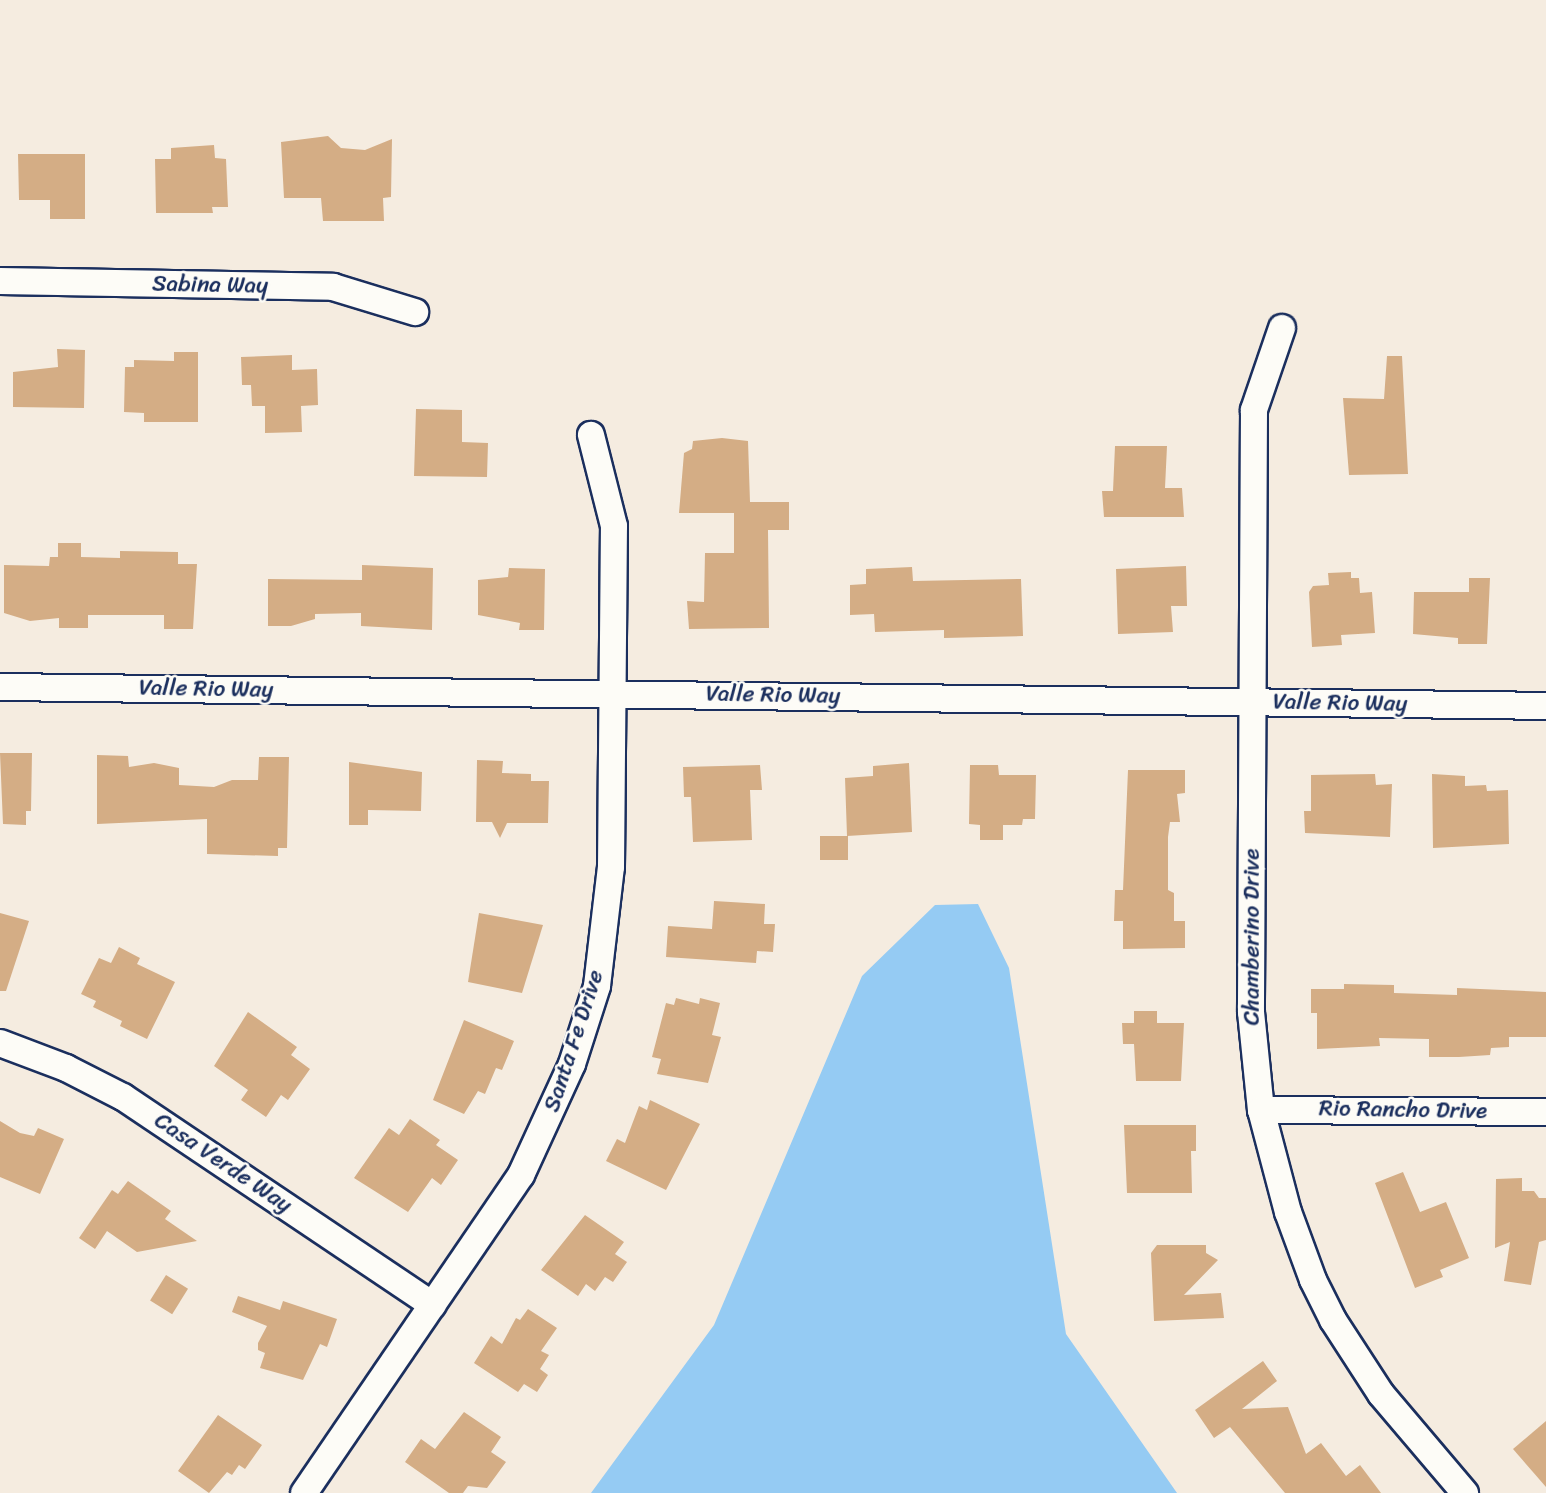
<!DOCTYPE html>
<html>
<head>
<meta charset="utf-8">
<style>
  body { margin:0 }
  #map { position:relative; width:1546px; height:1493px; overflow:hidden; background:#f5ece0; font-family:Sriracha,sans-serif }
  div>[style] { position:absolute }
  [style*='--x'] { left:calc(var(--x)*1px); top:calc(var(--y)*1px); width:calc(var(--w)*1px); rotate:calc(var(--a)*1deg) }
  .water>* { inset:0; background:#95cbf3 }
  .building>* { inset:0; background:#d4ad85; transform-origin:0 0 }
  .roads { filter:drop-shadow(2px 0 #1b2f5e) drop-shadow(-2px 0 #1b2f5e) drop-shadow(0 2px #1b2f5e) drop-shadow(0 -2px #1b2f5e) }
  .street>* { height:26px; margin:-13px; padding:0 13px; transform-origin:13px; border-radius:13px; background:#fdfcf7 }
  span { translate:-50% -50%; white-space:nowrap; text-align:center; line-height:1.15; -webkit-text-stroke:5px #fdfcf7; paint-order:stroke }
  .street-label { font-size:23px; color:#1b2f5e }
</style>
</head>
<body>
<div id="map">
  <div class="water">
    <div style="clip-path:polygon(978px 904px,1009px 968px,1066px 1334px,1177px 1493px,591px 1493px,714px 1325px,862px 976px,935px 905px)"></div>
  </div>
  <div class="building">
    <div style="clip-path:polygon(328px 136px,341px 148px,365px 150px,392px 139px,391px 197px,383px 198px,384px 221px,323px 221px,321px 198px,284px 198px,281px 142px)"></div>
    <div style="clip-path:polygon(214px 145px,215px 158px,226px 159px,228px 207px,212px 207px,213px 213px,156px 213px,155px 159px,171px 159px,171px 148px)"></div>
    <div style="clip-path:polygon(18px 154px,85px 154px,85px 219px,50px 219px,50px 200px,19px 200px)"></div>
    <div style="clip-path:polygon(57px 349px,85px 350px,84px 408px,13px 407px,13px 372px,58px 367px)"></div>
    <div style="clip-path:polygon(174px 352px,198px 352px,198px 422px,144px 422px,144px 413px,124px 412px,125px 367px,134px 367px,134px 360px,174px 361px)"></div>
    <div style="clip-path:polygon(292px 355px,292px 370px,317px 369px,318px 405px,301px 406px,302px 432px,265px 433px,265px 406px,252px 406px,251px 385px,242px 385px,241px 357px)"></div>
    <div style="clip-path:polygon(1387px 356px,1402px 356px,1408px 474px,1349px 475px,1343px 398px,1384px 399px)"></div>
    <div style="clip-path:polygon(416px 409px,462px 410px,462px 442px,488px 443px,487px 477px,414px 476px)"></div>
    <div style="clip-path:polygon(722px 438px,748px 441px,750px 502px,789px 502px,789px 530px,768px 530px,769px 628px,689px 629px,687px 601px,704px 602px,705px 553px,734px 553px,734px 513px,679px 513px,684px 453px,692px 449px,693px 441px)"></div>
    <div style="clip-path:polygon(1115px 446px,1167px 446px,1165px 488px,1182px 488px,1184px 517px,1104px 517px,1102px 491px,1113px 491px)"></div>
    <div style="clip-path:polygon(58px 543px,81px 543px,81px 557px,120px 558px,120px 551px,178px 552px,178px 564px,197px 564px,193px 629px,164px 629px,164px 615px,88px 615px,88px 628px,59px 628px,59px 618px,30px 621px,4px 613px,4px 565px,49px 566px,50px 557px,58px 557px)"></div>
    <div style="clip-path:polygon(362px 565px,433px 568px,432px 630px,361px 626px,361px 613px,315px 614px,315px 619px,291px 626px,268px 626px,268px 579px,362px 580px)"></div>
    <div style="clip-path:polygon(1186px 566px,1187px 606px,1171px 606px,1173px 632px,1118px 634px,1116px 569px)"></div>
    <div style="clip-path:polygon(912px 567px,913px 581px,1021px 579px,1023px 636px,944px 638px,944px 630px,875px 632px,874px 614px,850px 615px,850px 585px,866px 584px,866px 569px)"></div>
    <div style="clip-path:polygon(509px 568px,545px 569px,544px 630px,519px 630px,520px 623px,478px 615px,478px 580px,508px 577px)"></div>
    <div style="clip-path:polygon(1351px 572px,1351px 578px,1359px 578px,1360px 593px,1372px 592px,1375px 633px,1341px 635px,1342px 645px,1312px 647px,1309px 592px,1313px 586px,1329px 585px,1328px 573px)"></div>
    <div style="clip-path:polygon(1469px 578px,1490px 578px,1487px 644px,1458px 644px,1458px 638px,1413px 634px,1414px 592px,1469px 592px)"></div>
    <div style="clip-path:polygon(0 753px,32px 753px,31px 811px,26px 811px,26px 825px,3px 824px)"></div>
    <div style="clip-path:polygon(97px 755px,128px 756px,129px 767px,154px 763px,179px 768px,179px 785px,214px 787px,232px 780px,258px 780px,259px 757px,289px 757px,287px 848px,278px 848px,278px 856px,207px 854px,207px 819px,97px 824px)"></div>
    <div style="clip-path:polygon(477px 760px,503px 761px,502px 773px,531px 774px,531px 781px,549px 781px,548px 823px,507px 823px,500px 838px,492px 822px,476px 822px)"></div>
    <div style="clip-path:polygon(349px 762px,422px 772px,421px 811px,368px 810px,368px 825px,349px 825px)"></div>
    <div style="clip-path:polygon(909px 763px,912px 832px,847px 836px,845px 778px,873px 776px,873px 766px)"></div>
    <div style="clip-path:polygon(760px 765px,762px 790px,750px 790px,752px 840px,693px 842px,691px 797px,684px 797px,683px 767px)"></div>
    <div style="clip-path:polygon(970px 765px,998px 765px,999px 775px,1036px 775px,1035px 819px,1023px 819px,1022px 825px,1003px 825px,1003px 840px,980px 840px,980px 825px,969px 824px)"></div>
    <div style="clip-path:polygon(1128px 770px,1185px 770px,1185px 793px,1177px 794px,1180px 822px,1170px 822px,1168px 837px,1168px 890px,1174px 893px,1174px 921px,1185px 921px,1185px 948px,1123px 949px,1123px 921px,1114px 921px,1115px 890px,1123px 890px)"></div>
    <div style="clip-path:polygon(1375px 774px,1376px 785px,1392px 784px,1390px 837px,1305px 833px,1304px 811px,1311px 811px,1311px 775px)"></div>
    <div style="clip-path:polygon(1432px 774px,1465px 776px,1465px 786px,1486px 785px,1487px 791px,1508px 790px,1509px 844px,1433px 848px)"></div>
    <div style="left:820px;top:836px;width:28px;height:24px"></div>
    <div style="clip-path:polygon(714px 901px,765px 904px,764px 924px,775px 924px,773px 952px,757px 951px,756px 963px,666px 957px,668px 926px,712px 929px)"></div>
    <div style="clip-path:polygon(0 913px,29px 921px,6px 991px,0 991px)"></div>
    <div style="clip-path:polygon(479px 913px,543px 925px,522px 993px,468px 982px)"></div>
    <div style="clip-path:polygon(119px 947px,140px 958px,137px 964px,175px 982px,147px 1039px,120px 1026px,122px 1021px,93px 1007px,96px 1001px,81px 994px,99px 958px,111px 963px)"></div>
    <div style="clip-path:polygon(1344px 984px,1394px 985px,1394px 993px,1457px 995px,1457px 988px,1546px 992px,1546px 1037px,1509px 1037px,1509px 1047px,1491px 1048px,1490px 1055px,1459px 1057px,1429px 1057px,1429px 1039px,1379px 1038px,1380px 1046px,1317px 1049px,1317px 1013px,1311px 1013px,1311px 989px,1344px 989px)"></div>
    <div style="clip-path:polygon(676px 998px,699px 1004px,700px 998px,720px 1003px,712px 1035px,721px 1037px,708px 1083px,657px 1074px,661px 1059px,652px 1057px,666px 1003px,674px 1005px)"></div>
    <div style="clip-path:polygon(1134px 1011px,1157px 1011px,1157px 1023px,1184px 1023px,1181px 1081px,1136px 1081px,1134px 1044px,1123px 1044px,1122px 1023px,1134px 1023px)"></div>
    <div style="clip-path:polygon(248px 1012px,297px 1047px,291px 1055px,310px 1069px,288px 1100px,281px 1095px,266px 1117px,241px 1100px,248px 1090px,214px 1066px)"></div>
    <div style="clip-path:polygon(464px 1020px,514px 1041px,502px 1070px,496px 1068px,485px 1094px,478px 1091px,464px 1114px,433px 1100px)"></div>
    <div style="clip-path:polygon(650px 1100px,700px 1124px,666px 1190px,606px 1161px,617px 1139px,625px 1143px,639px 1106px,647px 1110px)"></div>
    <div style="clip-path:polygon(410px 1119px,440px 1140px,436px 1145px,458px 1160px,441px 1185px,432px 1178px,408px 1212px,354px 1178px,389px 1128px,399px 1135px)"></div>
    <div style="clip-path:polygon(0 1121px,20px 1133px,34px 1136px,38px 1128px,64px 1139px,40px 1194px,0 1177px)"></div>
    <div style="clip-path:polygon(1124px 1125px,1196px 1125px,1196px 1151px,1191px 1151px,1192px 1193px,1127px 1193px)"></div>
    <div style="clip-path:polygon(1403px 1172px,1420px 1212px,1446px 1202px,1469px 1258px,1440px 1270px,1443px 1277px,1415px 1288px,1375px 1183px)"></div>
    <div style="clip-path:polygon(1522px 1178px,1522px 1191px,1534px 1191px,1539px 1198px,1546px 1198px,1546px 1240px,1539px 1242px,1531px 1285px,1504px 1281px,1510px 1242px,1495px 1248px,1496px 1179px)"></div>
    <div style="clip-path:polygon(128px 1181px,171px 1211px,165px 1219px,197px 1241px,137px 1252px,107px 1231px,95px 1249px,79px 1238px,112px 1190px,118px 1194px)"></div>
    <div style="clip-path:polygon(585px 1215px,624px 1242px,615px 1254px,627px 1262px,613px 1282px,605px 1277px,595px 1291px,586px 1284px,578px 1296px,541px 1270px)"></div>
    <div style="clip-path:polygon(1157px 1245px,1206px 1245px,1206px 1253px,1218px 1260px,1184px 1295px,1221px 1293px,1224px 1318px,1154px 1321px,1151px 1253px)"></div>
    <div style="left:166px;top:1275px;width:26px;height:30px;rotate:32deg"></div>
    <div style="clip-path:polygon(238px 1296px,280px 1310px,283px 1301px,337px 1319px,327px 1347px,320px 1344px,303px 1380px,260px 1368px,265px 1353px,258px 1350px,258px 1343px,267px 1326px,232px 1312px)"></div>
    <div style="clip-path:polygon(528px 1309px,557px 1328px,541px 1351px,549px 1355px,540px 1369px,548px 1375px,537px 1392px,524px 1384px,518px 1392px,474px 1363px,491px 1336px,502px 1344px,516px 1318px,520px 1320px)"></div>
    <div style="clip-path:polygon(1263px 1361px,1277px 1381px,1242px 1409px,1288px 1407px,1306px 1454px,1321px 1443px,1346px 1476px,1360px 1465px,1381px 1493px,1285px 1493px,1230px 1427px,1214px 1438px,1195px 1410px)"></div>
    <div style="clip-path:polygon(464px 1412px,501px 1437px,491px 1452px,506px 1462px,487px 1488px,468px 1486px,463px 1493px,449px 1493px,405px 1462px,421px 1439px,435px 1449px)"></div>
    <div style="clip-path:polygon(218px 1415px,262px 1445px,245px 1469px,239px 1465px,232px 1475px,227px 1472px,209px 1493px,178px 1471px)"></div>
    <div style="clip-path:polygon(1546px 1421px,1546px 1487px,1513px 1449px)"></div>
  </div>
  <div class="roads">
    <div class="street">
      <div style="--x:0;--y:281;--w:333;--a:1"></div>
      <div style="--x:333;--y:287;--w:86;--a:17"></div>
      <div style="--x:1282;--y:328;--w:87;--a:108.9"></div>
      <div style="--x:1254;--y:410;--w:602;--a:90.29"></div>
      <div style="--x:1251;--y:1012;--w:99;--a:84.2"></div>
      <div style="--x:1261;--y:1110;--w:106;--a:75.2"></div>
      <div style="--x:1288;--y:1212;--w:72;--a:69.8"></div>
      <div style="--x:1313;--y:1280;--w:45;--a:63.4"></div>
      <div style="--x:1333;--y:1320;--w:88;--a:57"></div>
      <div style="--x:1381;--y:1394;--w:130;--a:49.7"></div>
      <div style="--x:0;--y:687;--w:1546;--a:0.7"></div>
      <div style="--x:0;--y:1043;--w:71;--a:20.7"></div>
      <div style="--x:66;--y:1068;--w:64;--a:27"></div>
      <div style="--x:123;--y:1097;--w:373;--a:33.9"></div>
      <div style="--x:1261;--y:1110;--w:285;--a:0.4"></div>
      <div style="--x:304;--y:1493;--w:385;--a:-55.7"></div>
      <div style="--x:521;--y:1175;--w:122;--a:-65.3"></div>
      <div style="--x:572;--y:1064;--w:82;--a:-72.2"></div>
      <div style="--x:597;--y:986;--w:120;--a:-83.3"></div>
      <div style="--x:611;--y:867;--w:341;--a:-89.5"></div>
      <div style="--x:614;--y:526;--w:94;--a:-104.2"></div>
    </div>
  </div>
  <div class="street-label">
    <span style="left:210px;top:285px;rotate:1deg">Sabina Way</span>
    <span style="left:206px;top:689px;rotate:1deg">Valle Rio Way</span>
    <span style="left:773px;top:695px;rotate:1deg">Valle Rio Way</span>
    <span style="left:1340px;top:703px;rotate:1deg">Valle Rio Way</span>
    <span style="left:1252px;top:937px;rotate:-90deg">Chamberino Drive</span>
    <span style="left:574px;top:1041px;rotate:-72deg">Santa Fe Drive</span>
    <span style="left:1403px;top:1110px;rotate:1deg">Rio Rancho Drive</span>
    <span style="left:223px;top:1163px;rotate:34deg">Casa Verde Way</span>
  </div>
</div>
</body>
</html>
